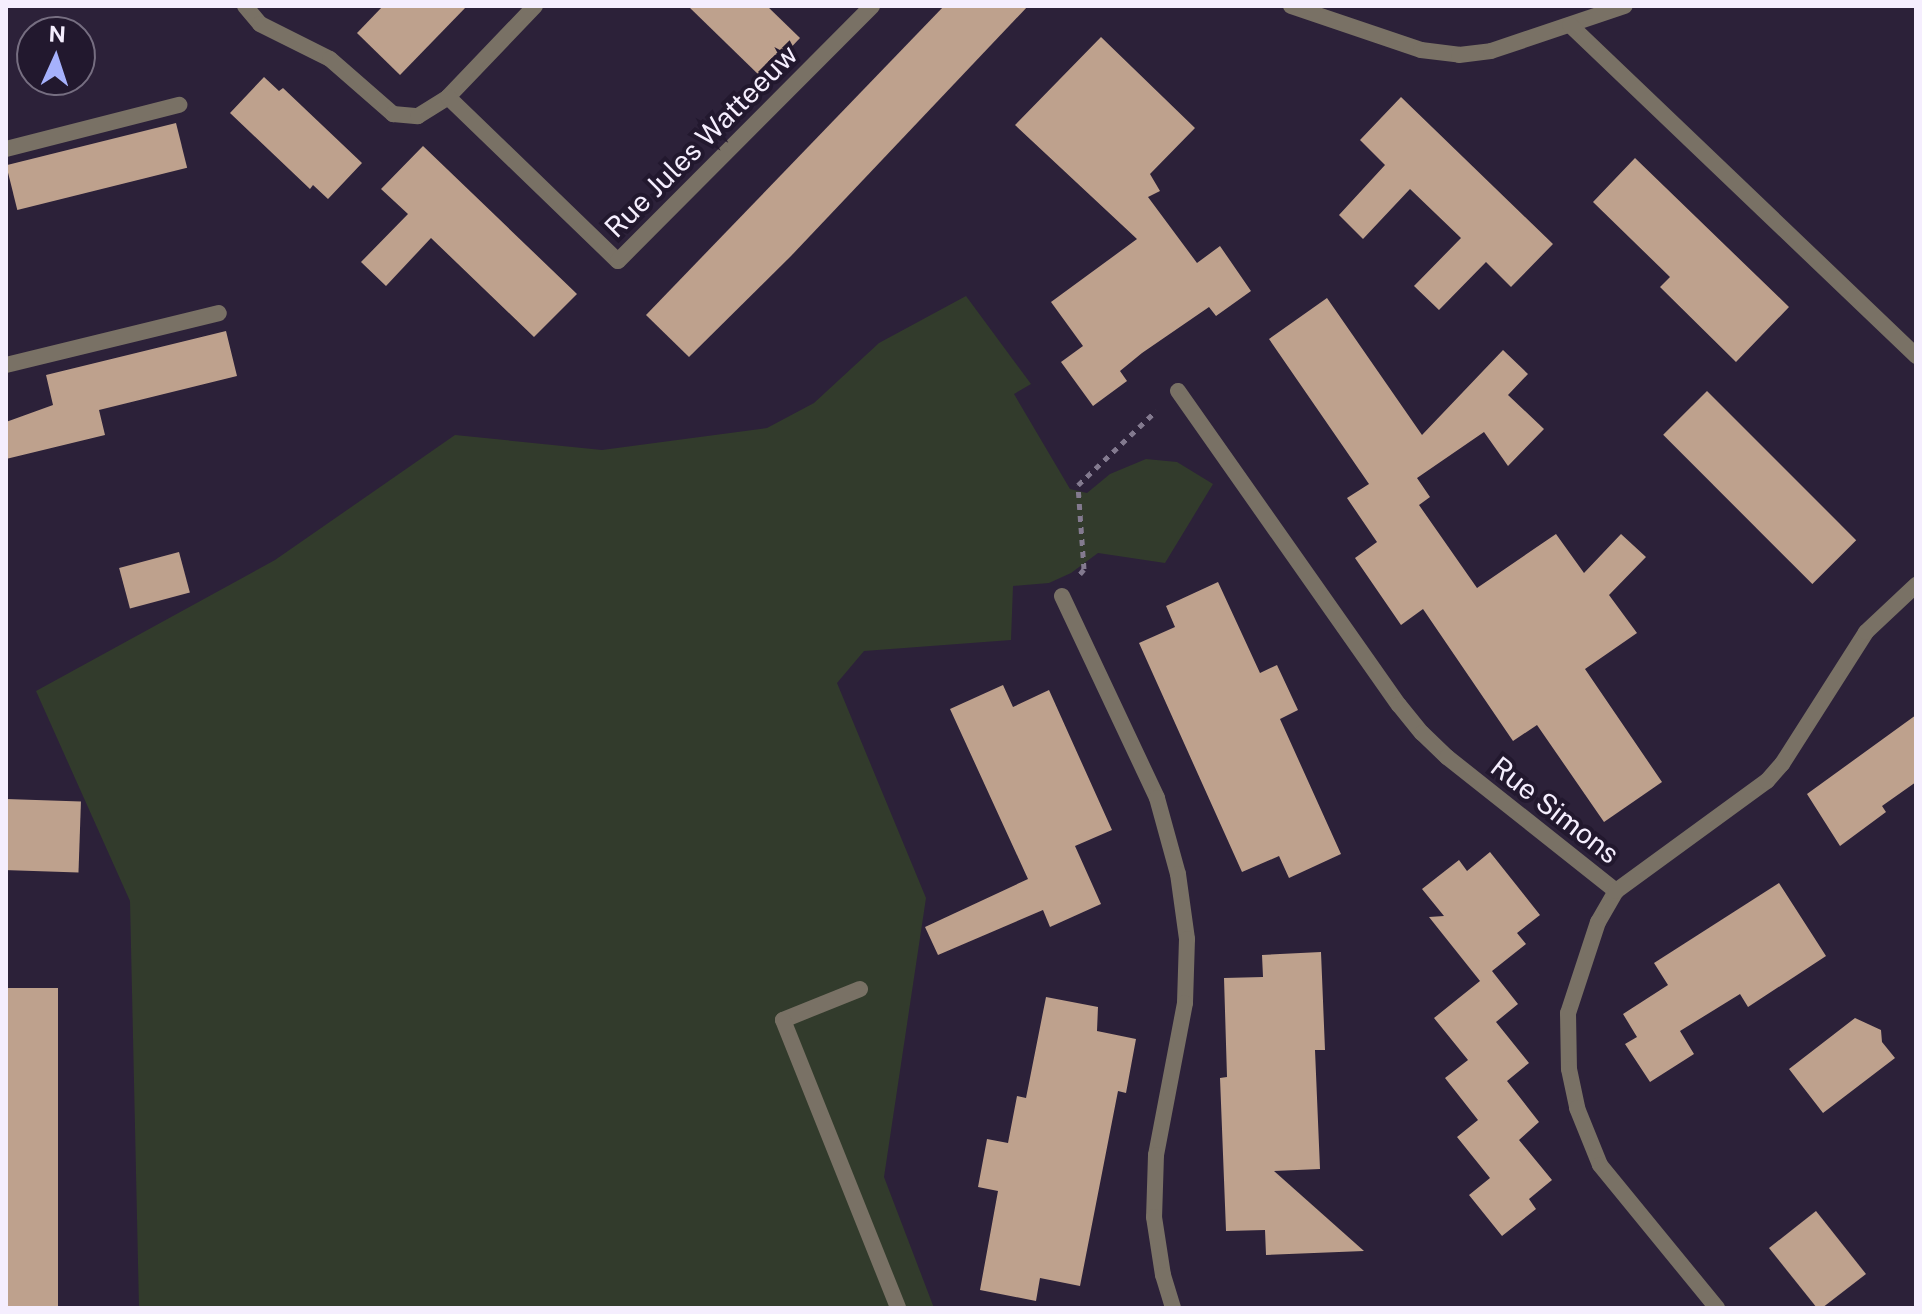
<!DOCTYPE html>
<html>
<head>
<meta charset="utf-8">
<style>
  body { margin:0 }
  #map { position:relative; width:1922px; height:1314px; overflow:hidden; background:#2c2139; font-family:"Public Sans",sans-serif }
  div>[style] { position:absolute }
  [style*='--x'] { left:calc(var(--x)*1px); top:calc(var(--y)*1px); width:calc(var(--w)*1px); rotate:calc(var(--a)*1deg) }
  .green>* { inset:0; background:#323b2c }
  .building>* { inset:0; background:#bea18d; transform-origin:0 0 }
  .path>* { height:5px; margin-top:-2.5px; transform-origin:0; background:repeating-linear-gradient(90deg,#837a8f 0 6px,transparent 0 12px) }
  .lane>* { height:16px; margin:-8px; padding:0 8px; transform-origin:8px; border-radius:8px; background:#797165 }
  .street>* { height:16px; margin:-8px; padding:0 8px; transform-origin:8px; border-radius:8px; background:#797165 }
  span { translate:-50% -50%; white-space:nowrap; text-align:center; line-height:1.15; -webkit-text-stroke:8px #22182e; paint-order:stroke }
  .street-label { font-size:28px; color:#f5eefe }
  .frame { position:absolute; inset:0; border:8px solid #f5eefe; pointer-events:none }
  .north { position:absolute; left:16px; top:16px; width:80px; height:80px; box-sizing:border-box; background:#22182e; border:2px solid #766e81; border-radius:50%; rotate:3deg; font-size:22px; font-weight:700; line-height:32px; text-align:center; color:#f5eefe }
  .north::after { content:''; display:block; margin:auto; width:28px; height:36px; background:#a6b1fc; clip-path:polygon(50% 0,100% 100%,50% 72%,0 100%) }
</style>
</head>
<body>
<div id="map">
  <div class="green">
    <div style="clip-path:polygon(966px 296px,1031px 384px,1014px 394px,1070px 489px,1087px 493px,1110px 474px,1146px 459px,1177px 462px,1213px 484px,1165px 563px,1098px 553px,1071px 573px,1049px 583px,1013px 586px,1011px 640px,864px 651px,837px 683px,926px 898px,884px 1177px,934px 1308px,139px 1308px,130px 901px,36px 691px,275px 560px,455px 435px,602px 450px,767px 428px,814px 403px,879px 343px)"></div>
  </div>
  <div class="building">
    <div style="clip-path:polygon(383px 6px,467px 6px,400px 75px,357px 33px)"></div>
    <div style="clip-path:polygon(688px 6px,767px 6px,800px 38px,762px 78px)"></div>
    <div style="clip-path:polygon(944px 6px,1028px 6px,791px 256px,689px 357px,646px 315px)"></div>
    <div style="clip-path:polygon(1101px 37px,1195px 128px,1150px 174px,1160px 191px,1148px 197px,1197px 263px,1220px 246px,1251px 291px,1216px 316px,1209px 307px,1142px 353px,1120px 371px,1127px 381px,1093px 406px,1061px 362px,1083px 346px,1051px 302px,1137px 239px,1015px 125px)"></div>
    <div style="clip-path:polygon(264px 77px,279px 91px,283px 88px,362px 163px,328px 199px,313px 185px,310px 189px,230px 113px)"></div>
    <div style="clip-path:polygon(1401px 97px,1553px 244px,1511px 287px,1486px 262px,1439px 310px,1414px 286px,1461px 238px,1410px 189px,1363px 239px,1339px 215px,1385px 165px,1360px 140px)"></div>
    <div style="left:176px;top:123px;width:46px;height:175px;rotate:76deg"></div>
    <div style="clip-path:polygon(423px 146px,577px 294px,534px 337px,431px 238px,386px 286px,361px 262px,408px 214px,381px 189px)"></div>
    <div style="clip-path:polygon(1635px 158px,1789px 307px,1736px 362px,1660px 287px,1670px 277px,1593px 202px)"></div>
    <div style="clip-path:polygon(1327px 298px,1422px 435px,1503px 350px,1528px 374px,1508px 395px,1544px 429px,1508px 466px,1484px 432px,1417px 478px,1430px 497px,1419px 505px,1477px 588px,1556px 534px,1584px 573px,1621px 534px,1646px 557px,1609px 595px,1637px 633px,1585px 669px,1662px 782px,1604px 822px,1537px 725px,1513px 741px,1423px 609px,1401px 625px,1355px 558px,1377px 542px,1347px 498px,1369px 484px,1269px 339px)"></div>
    <div style="clip-path:polygon(226px 331px,237px 376px,99px 410px,105px 435px,6px 459px,6px 422px,53px 405px,46px 375px)"></div>
    <div style="left:1707px;top:391px;width:211px;height:62px;rotate:45deg"></div>
    <div style="left:179px;top:552px;width:42px;height:62px;rotate:75deg"></div>
    <div style="clip-path:polygon(1218px 582px,1260px 673px,1277px 665px,1298px 710px,1280px 719px,1341px 854px,1289px 878px,1279px 856px,1242px 872px,1139px 643px,1175px 627px,1166px 606px)"></div>
    <div style="clip-path:polygon(1003px 685px,1013px 707px,1049px 690px,1071px 739px,1112px 830px,1075px 846px,1101px 904px,1050px 927px,1043px 910px,938px 955px,925px 927px,1028px 879px,950px 709px)"></div>
    <div style="clip-path:polygon(1916px 715px,1916px 782px,1882px 806px,1886px 812px,1840px 846px,1807px 794px)"></div>
    <div style="left:6px;top:799px;width:75px;height:71px;rotate:2deg"></div>
    <div style="clip-path:polygon(1490px 852px,1540px 915px,1517px 933px,1526px 944px,1492px 971px,1518px 1004px,1496px 1022px,1529px 1063px,1507px 1081px,1539px 1122px,1519px 1140px,1552px 1180px,1529px 1199px,1536px 1209px,1502px 1236px,1469px 1195px,1490px 1178px,1457px 1137px,1478px 1120px,1445px 1078px,1468px 1060px,1434px 1018px,1480px 981px,1429px 917px,1444px 916px,1422px 889px,1459px 860px,1467px 871px)"></div>
    <div style="clip-path:polygon(1779px 883px,1826px 956px,1748px 1007px,1740px 994px,1680px 1031px,1694px 1054px,1650px 1082px,1625px 1044px,1637px 1037px,1623px 1014px,1668px 985px,1654px 963px)"></div>
    <div style="clip-path:polygon(1321px 952px,1325px 1050px,1315px 1050px,1320px 1169px,1274px 1171px,1364px 1251px,1266px 1255px,1265px 1230px,1226px 1231px,1220px 1078px,1227px 1077px,1224px 978px,1263px 977px,1262px 955px)"></div>
    <div style="left:6px;top:988px;width:52px;height:320px"></div>
    <div style="clip-path:polygon(1046px 997px,1098px 1007px,1097px 1031px,1136px 1039px,1126px 1093px,1118px 1091px,1080px 1286px,1040px 1278px,1036px 1301px,980px 1290px,998px 1191px,978px 1187px,987px 1139px,1008px 1143px,1017px 1096px,1026px 1098px)"></div>
    <div style="clip-path:polygon(1855px 1018px,1881px 1030px,1882px 1042px,1895px 1058px,1823px 1113px,1789px 1069px)"></div>
    <div style="clip-path:polygon(1816px 1211px,1866px 1274px,1822px 1308px,1817px 1308px,1769px 1248px)"></div>
  </div>
  <div class="path">
    <div style="--x:1080;--y:574;--w:6;--a:-51"></div>
    <div style="--x:1084;--y:569;--w:84;--a:-94.1"></div>
    <div style="--x:1078;--y:485;--w:108;--a:-43.5"></div>
  </div>
  <div class="lane">
    <div style="--x:6;--y:149;--w:179;--a:-14.3"></div>
    <div style="--x:6;--y:365;--w:219;--a:-13.7"></div>
    <div style="--x:860;--y:989;--w:83;--a:158.1"></div>
    <div style="--x:783;--y:1020;--w:310;--a:68.2"></div>
  </div>
  <div class="street">
    <div style="--x:245;--y:6;--w:23;--a:50"></div>
    <div style="--x:260;--y:24;--w:78;--a:26.6"></div>
    <div style="--x:330;--y:59;--w:84;--a:41.1"></div>
    <div style="--x:393;--y:114;--w:25;--a:5"></div>
    <div style="--x:418;--y:116;--w:36;--a:-32"></div>
    <div style="--x:535;--y:6;--w:126;--a:133.7"></div>
    <div style="--x:448;--y:97;--w:236;--a:44"></div>
    <div style="--x:618;--y:261;--w:360;--a:-45.1"></div>
    <div style="--x:1291;--y:6;--w:137;--a:18.7"></div>
    <div style="--x:1421;--y:50;--w:38;--a:7"></div>
    <div style="--x:1459;--y:55;--w:32;--a:-7"></div>
    <div style="--x:1491;--y:51;--w:141;--a:-18.6"></div>
    <div style="--x:1570;--y:25;--w:479;--a:43.7"></div>
    <div style="--x:1178;--y:391;--w:384;--a:54.9"></div>
    <div style="--x:1399;--y:705;--w:36;--a:51"></div>
    <div style="--x:1422;--y:733;--w:35;--a:44"></div>
    <div style="--x:1447;--y:757;--w:216;--a:38.4"></div>
    <div style="--x:1616;--y:891;--w:36;--a:120"></div>
    <div style="--x:1598;--y:922;--w:96;--a:108.2"></div>
    <div style="--x:1568;--y:1013;--w:56;--a:89"></div>
    <div style="--x:1569;--y:1069;--w:40;--a:78"></div>
    <div style="--x:1577;--y:1108;--w:61;--a:68"></div>
    <div style="--x:1600;--y:1165;--w:185;--a:50.7"></div>
    <div style="--x:1062;--y:596;--w:223;--a:64.8"></div>
    <div style="--x:1157;--y:798;--w:79;--a:74.6"></div>
    <div style="--x:1178;--y:874;--w:66;--a:82.1"></div>
    <div style="--x:1187;--y:939;--w:64;--a:91.8"></div>
    <div style="--x:1185;--y:1003;--w:155;--a:100.8"></div>
    <div style="--x:1156;--y:1155;--w:62;--a:91.8"></div>
    <div style="--x:1154;--y:1217;--w:59;--a:81.2"></div>
    <div style="--x:1163;--y:1275;--w:34;--a:73"></div>
    <div style="--x:1616;--y:891;--w:187;--a:-36.1"></div>
    <div style="--x:1767;--y:781;--w:23;--a:-49"></div>
    <div style="--x:1782;--y:764;--w:156;--a:-57.5"></div>
    <div style="--x:1866;--y:632;--w:69;--a:-43.2"></div>
  </div>
  <div class="street-label">
    <span style="left:701px;top:141px;rotate:-45deg">Rue Jules Watteeuw</span>
    <span style="left:1555px;top:810px;rotate:38deg">Rue Simons</span>
  </div>
  <div class="frame"></div>
  <div class="north">N</div>
</div>
</body>
</html>
